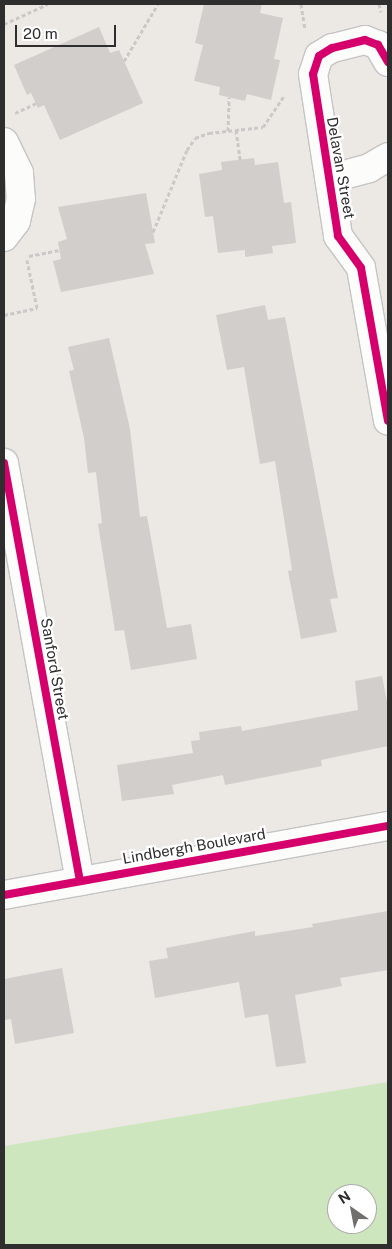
<!DOCTYPE html>
<html>
<head>
<meta charset="utf-8">
<style>
  body { margin:0 }
  #map { position:relative; width:392px; height:1249px; overflow:hidden; background:#ece8e4; font-family:"Public Sans",sans-serif }
  div>[style] { position:absolute }
  [style*='--x'] { left:calc(var(--x)*1px); top:calc(var(--y)*1px); width:calc(var(--w)*1px); rotate:calc(var(--a)*1deg) }
  .green>* { inset:0; background:#cee6be }
  .building>* { inset:0; background:#d1cecb }
  .path>* { height:3px; margin-top:-1.5px; transform-origin:0; background:repeating-linear-gradient(90deg,#c9c9c8 0 4px,transparent 0 6.5px) }
  .roads { filter:drop-shadow(1px 0 #c5c4c5) drop-shadow(-1px 0 #c5c4c5) drop-shadow(0 1px #c5c4c5) drop-shadow(0 -1px #c5c4c5) }
  .minor>* { height:28px; margin:-14px; padding:0 14px; transform-origin:14px; border-radius:14px; background:#fcfcfb }
  .cycleway>* { height:8px; margin:-4px; padding:0 4px; transform-origin:4px; border-radius:4px; background:#d6006c }
  span { translate:-50% -50%; white-space:nowrap; text-align:center; line-height:1.15; -webkit-text-stroke:4.5px #fff; paint-order:stroke }
  .street-label { font-size:15px; color:#2e2e2e }
  .frame { position:absolute; inset:0; border:5px solid #2e2e2e; pointer-events:none }
  .north { position:absolute; left:327px; top:1184px; width:50px; height:50px; box-sizing:border-box; background:#fff; border:1px solid #ababab; border-radius:50%; rotate:327deg; font-size:14px; font-weight:700; line-height:20px; text-align:center; color:#2e2e2e }
  .north::after { content:''; display:block; margin:auto; width:18px; height:22px; background:#706f6e; clip-path:polygon(50% 0,100% 100%,50% 72%,0 100%) }
  .scale { position:absolute; left:15px; top:25px; width:101px; height:22px; box-sizing:border-box; border:2px solid #2e2e2e; border-top:0; padding-left:6px; font-size:15px; line-height:18px; white-space:nowrap; color:#2e2e2e; -webkit-text-stroke:4px #fff; paint-order:stroke }
</style>
</head>
<body>
<div id="map">
  <div class="green">
    <div style="clip-path:polygon(evenodd,388px 1082px,388px 1245px,4px 1245px,4px 1146px,388px 1082px,337px 1194px,367px 1194px,367px 1224px,337px 1224px,337px 1194px)"></div>
  </div>
  <div class="building">
    <div style="clip-path:polygon(204px 4px,262px 4px,260px 13px,283px 18px,274px 59px,280px 60px,271px 100px,247px 94px,245px 101px,219px 95px,220px 87px,194px 81px,203px 45px,195px 43px)"></div>
    <div style="clip-path:polygon(99px 27px,110px 53px,119px 50px,143px 103px,60px 140px,44px 105px,38px 108px,31px 93px,27px 95px,14px 65px)"></div>
    <div style="clip-path:polygon(254px 158px,255px 165px,278px 162px,284px 203px,291px 202px,296px 243px,272px 246px,273px 253px,245px 257px,245px 250px,218px 253px,213px 216px,205px 217px,199px 174px,222px 170px,221px 162px)"></div>
    <div style="clip-path:polygon(146px 193px,155px 243px,145px 244px,154px 274px,61px 292px,53px 261px,61px 259px,58px 242px,67px 239px,58px 207px)"></div>
    <div style="clip-path:polygon(265px 305px,268px 320px,285px 317px,338px 598px,330px 599px,337px 632px,301px 639px,288px 571px,292px 570px,275px 461px,260px 464px,244px 367px,227px 370px,216px 315px)"></div>
    <div style="clip-path:polygon(109px 338px,130px 429px,140px 517px,147px 516px,167px 628px,191px 624px,197px 659px,131px 670px,124px 630px,115px 631px,98px 524px,102px 523px,96px 472px,88px 473px,84px 438px,69px 371px,74px 370px,68px 347px)"></div>
    <div style="clip-path:polygon(382px 676px,388px 707px,388px 746px,321px 760px,322px 766px,225px 785px,223px 775px,172px 785px,174px 794px,122px 801px,117px 765px,193px 753px,191px 741px,200px 740px,199px 732px,241px 726px,242px 731px,358px 710px,355px 681px)"></div>
    <div style="clip-path:polygon(388px 911px,388px 970px,340px 978px,342px 986px,295px 995px,306px 1063px,276px 1067px,268px 1014px,245px 1018px,239px 982px,155px 998px,149px 961px,168px 958px,166px 948px,255px 931px,255px 936px,313px 927px,312px 924px)"></div>
    <div style="clip-path:polygon(62px 968px,74px 1033px,15px 1044px,11px 1019px,4px 1020px,4px 979px)"></div>
  </div>
  <div class="path">
    <div style="--x:301;--y:4;--w:24;--a:81"></div>
    <div style="--x:379;--y:4;--w:8;--a:76"></div>
    <div style="--x:4;--y:24;--w:48;--a:-24.4"></div>
    <div style="--x:124;--y:61;--w:66;--a:-59.2"></div>
    <div style="--x:15;--y:113;--w:23;--a:-25"></div>
    <div style="--x:236;--y:130;--w:30;--a:82"></div>
    <div style="--x:228;--y:131;--w:34;--a:-88"></div>
    <div style="--x:153;--y:232;--w:89;--a:-67.5"></div>
    <div style="--x:187;--y:150;--w:14;--a:-56"></div>
    <div style="--x:195;--y:138;--w:15;--a:-20"></div>
    <div style="--x:209;--y:133;--w:54;--a:-6.3"></div>
    <div style="--x:263;--y:127;--w:37;--a:-56"></div>
    <div style="--x:29;--y:256;--w:31;--a:-11"></div>
    <div style="--x:4;--y:315;--w:34;--a:-12"></div>
    <div style="--x:37;--y:308;--w:49;--a:-101.8"></div>
  </div>
  <div class="roads">
    <div class="minor">
      <div style="--x:388;--y:62;--w:20;--a:-120"></div>
      <div style="--x:378;--y:45;--w:14;--a:-159"></div>
      <div style="--x:365;--y:40;--w:34;--a:166"></div>
      <div style="--x:332;--y:48;--w:15;--a:148"></div>
      <div style="--x:319;--y:56;--w:19;--a:108"></div>
      <div style="--x:313;--y:74;--w:164;--a:81.2"></div>
      <div style="--x:338;--y:236;--w:39;--a:54"></div>
      <div style="--x:361;--y:268;--w:155;--a:80"></div>
      <div style="--x:4;--y:142;--w:34;--a:64"></div>
      <div style="--x:19;--y:173;--w:26;--a:86"></div>
      <div style="--x:21;--y:199;--w:23;--a:103"></div>
      <div style="--x:16;--y:221;--w:20;--a:127"></div>
      <div style="--x:330;--y:175;--w:10;--a:6"></div>
      <div style="--x:340;--y:176;--w:30;--a:-15"></div>
      <div style="--x:369;--y:168;--w:22;--a:-30"></div>
      <div style="--x:4;--y:463;--w:425;--a:79.7"></div>
      <div style="--x:4;--y:895;--w:390;--a:-10.2"></div>
    </div>
  </div>
  <div class="cycleway">
    <div style="--x:388;--y:62;--w:20;--a:-120"></div>
    <div style="--x:378;--y:45;--w:14;--a:-159"></div>
    <div style="--x:365;--y:40;--w:34;--a:166"></div>
    <div style="--x:332;--y:48;--w:15;--a:148"></div>
    <div style="--x:319;--y:56;--w:19;--a:108"></div>
    <div style="--x:313;--y:74;--w:164;--a:81.2"></div>
    <div style="--x:338;--y:236;--w:39;--a:54"></div>
    <div style="--x:361;--y:268;--w:155;--a:80"></div>
    <div style="--x:4;--y:463;--w:425;--a:79.7"></div>
    <div style="--x:4;--y:895;--w:390;--a:-10.2"></div>
  </div>
  <div class="street-label">
    <span style="left:341px;top:168px;rotate:80deg">Delavan Street</span>
    <span style="left:55px;top:669px;rotate:80deg">Sanford Street</span>
    <span style="left:194px;top:846px;rotate:-10deg">Lindbergh Boulevard</span>
  </div>
  <div class="frame"></div>
  <div class="north">N</div>
  <div class="scale">20 m</div>
</div>
</body>
</html>
